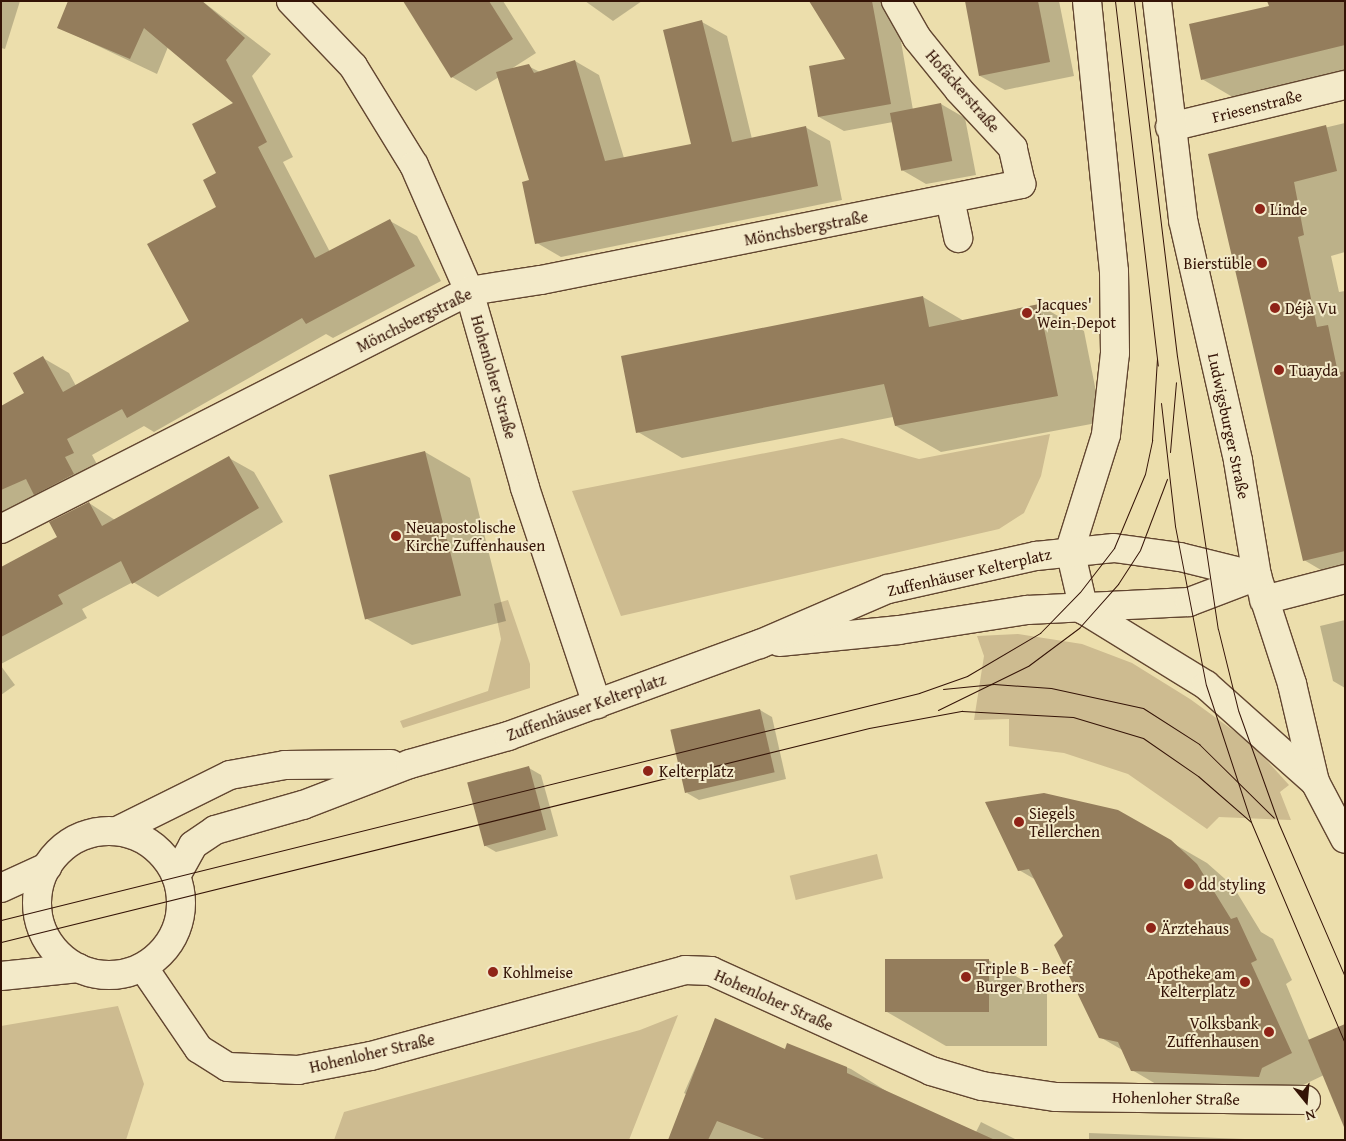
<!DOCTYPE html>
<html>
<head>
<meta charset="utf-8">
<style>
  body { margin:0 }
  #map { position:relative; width:1346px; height:1141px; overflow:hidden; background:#ecdeac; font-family:"Gentium Book Plus",serif }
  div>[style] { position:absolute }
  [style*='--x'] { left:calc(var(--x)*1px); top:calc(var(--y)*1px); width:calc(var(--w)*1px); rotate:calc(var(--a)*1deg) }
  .green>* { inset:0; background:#cdbb90; transform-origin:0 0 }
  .shadow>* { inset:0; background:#0003 }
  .building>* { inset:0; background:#947d5c; transform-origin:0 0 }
  .roads { filter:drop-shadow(1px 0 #624630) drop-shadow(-1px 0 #624630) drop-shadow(0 1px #624630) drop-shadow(0 -1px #624630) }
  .street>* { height:28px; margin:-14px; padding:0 14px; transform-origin:14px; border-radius:14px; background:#f3eac9 }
  .secondary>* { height:28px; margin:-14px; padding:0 14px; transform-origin:14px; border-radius:14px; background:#f3eac9 }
  .secondary>.ring { margin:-14px; padding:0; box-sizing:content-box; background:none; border:28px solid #f3eac9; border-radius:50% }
  .tram>* { height:1px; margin:-0.5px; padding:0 0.5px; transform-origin:0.5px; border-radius:0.5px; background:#341306 }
  .dots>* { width:14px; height:14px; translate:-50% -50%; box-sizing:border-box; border:2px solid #f3eac9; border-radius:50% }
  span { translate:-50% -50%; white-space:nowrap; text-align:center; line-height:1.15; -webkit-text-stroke:4px #f3eac9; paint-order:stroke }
  .street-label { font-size:16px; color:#341306 }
  .poi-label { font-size:16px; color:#341306 }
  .left { translate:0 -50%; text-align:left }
  .right { translate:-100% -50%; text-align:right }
  .frame { position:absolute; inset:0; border:2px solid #341306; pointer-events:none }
  .north { position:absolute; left:1281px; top:1076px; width:50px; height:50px; -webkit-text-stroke:4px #f3eac9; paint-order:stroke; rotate:163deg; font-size:14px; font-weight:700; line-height:20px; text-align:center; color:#341306 }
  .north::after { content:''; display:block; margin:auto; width:18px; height:22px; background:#341306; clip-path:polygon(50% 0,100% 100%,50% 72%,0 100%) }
</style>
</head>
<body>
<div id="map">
  <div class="green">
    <div style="clip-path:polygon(1050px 434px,1041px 476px,1024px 513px,999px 529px,621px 616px,572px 491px,842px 438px,919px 459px)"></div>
    <div style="clip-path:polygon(508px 600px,530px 664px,530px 688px,403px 728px,400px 721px,488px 691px,501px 639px,494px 604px)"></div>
    <div style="clip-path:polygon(1018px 634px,1082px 644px,1132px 663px,1190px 699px,1252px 744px,1289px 785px,1280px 792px,1291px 820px,1219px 817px,1207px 829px,1128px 774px,1064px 753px,1009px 746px,1009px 719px,974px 720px,984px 656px,977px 636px)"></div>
    <div style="left:877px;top:854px;width:25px;height:90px;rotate:76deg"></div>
    <div style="clip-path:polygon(118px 1006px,144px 1084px,126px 1140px,1px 1140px,1px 1026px)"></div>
    <div style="clip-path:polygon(678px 1015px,629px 1140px,334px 1140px,344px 1112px,640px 1030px)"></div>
  </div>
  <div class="shadow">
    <div style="clip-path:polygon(1px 1px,20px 1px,5px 49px,1px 48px)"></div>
    <div style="clip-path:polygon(202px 1px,271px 54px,252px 76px,293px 157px,283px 162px,330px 252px,390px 221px,417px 236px,441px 281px,333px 338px,326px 334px,154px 432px,144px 426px,92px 455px,99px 468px,1px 519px,1px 407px,26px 393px,43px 358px,69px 373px,76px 386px,191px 321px,218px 207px,218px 174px,235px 103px,168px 47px,157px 74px,58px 27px)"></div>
    <div style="clip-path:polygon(404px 1px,503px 1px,536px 53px,511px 69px,528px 66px,540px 72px,575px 61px,599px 75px,624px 158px,693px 145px,702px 22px,727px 36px,752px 139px,805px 127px,830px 141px,842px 200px,561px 257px,537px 243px,531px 181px,499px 77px,476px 91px,452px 77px)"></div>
    <div style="clip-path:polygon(585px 1px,642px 1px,613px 21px)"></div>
    <div style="clip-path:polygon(811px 1px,888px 1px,896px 13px,913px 110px,941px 104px,965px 118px,976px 175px,926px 184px,902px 170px,893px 122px,844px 131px,819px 117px,847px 60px)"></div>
    <div style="clip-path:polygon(966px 1px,1059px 1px,1074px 76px,1005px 90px,980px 76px)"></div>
    <div style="clip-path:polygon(1345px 1px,1345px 77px,1241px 102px,1202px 79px)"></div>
    <div style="clip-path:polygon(1345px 123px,1345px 252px,1331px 256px,1339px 292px,1345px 291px,1345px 578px,1338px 580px,1304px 560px,1209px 155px)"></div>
    <div style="clip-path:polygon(923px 297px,964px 321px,1039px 305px,1084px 331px,1102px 422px,941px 452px,896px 426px,893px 417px,682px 458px,638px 432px)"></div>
    <div style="clip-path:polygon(425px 452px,470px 478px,506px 621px,412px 645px,367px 619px)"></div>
    <div style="clip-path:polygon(229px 458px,254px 472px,283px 522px,158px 597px,133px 582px,82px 609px,87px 618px,1px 664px,1px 569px,58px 538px,89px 503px,115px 520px)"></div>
    <div style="clip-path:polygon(1345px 620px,1345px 688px,1333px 681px,1320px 626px)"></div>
    <div style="clip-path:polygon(1px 666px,15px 685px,1px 695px)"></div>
    <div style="clip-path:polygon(760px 710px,772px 717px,786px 779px,699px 800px,687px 793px)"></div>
    <div style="clip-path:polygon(529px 768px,541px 775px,558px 836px,496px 852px,484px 845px)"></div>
    <div style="clip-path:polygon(1044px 794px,1117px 811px,1207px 863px,1233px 886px,1261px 932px,1273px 939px,1292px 980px,1286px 984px,1324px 1075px,1297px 1088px,1168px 1091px,1132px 1070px,1124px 1051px,1100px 1037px,1065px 937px,1036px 880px,1019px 870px)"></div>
    <div style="clip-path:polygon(988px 960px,1047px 994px,1047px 1046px,946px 1046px,887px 1012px)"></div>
    <div style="clip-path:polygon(716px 1020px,786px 1051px,788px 1045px,851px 1069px,891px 1094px,976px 1132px,981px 1122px,1017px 1140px,670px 1140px,689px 1096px,684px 1093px)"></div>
    <div style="clip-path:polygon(1089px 1133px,1271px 1140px,1089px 1140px)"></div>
  </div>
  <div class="building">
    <div style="clip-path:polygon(68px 1px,202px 1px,245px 38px,226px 60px,267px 142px,258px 147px,315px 258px,390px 219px,415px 266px,306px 324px,302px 318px,127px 418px,122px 409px,67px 439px,74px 453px,65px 457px,74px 474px,34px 495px,26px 479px,1px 490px,1px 406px,24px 393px,13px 373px,43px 356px,63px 392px,189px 321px,147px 244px,216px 207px,203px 180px,216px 173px,192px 124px,233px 103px,144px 28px,130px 59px,57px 28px)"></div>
    <div style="clip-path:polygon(403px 1px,489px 1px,513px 39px,451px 78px)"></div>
    <div style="clip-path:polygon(809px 1px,872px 1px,891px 104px,818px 117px,809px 66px,845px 59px)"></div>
    <div style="clip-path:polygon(965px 1px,1038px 1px,1050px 62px,979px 76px)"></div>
    <div style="clip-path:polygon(1267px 1px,1345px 1px,1345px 45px,1201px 80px,1189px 24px,1269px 6px)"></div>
    <div style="clip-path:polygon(702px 20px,732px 142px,806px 126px,818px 186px,535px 244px,522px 182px,529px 180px,496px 72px,529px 64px,534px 73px,575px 60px,605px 161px,691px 144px,663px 30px)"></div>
    <div style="left:941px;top:103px;width:59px;height:52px;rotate:79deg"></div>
    <div style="clip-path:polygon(1326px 125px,1337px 171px,1294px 182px,1304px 235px,1298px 237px,1317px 327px,1328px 325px,1338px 373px,1345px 371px,1345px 551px,1303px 561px,1208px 154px)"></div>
    <div style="clip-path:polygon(923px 296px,929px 327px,1039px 304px,1058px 396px,895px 426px,884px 384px,636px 433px,621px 356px)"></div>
    <div style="left:425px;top:451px;width:149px;height:99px;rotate:76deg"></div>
    <div style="clip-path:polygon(229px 456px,259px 508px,132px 584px,121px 561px,58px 595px,63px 604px,1px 637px,1px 567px,57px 537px,49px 522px,89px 502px,102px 526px)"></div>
    <div style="left:760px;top:709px;width:65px;height:92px;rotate:77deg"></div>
    <div style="left:529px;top:766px;width:66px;height:64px;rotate:75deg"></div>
    <div style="clip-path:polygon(1044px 793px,1118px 810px,1171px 840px,1197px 864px,1231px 919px,1237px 917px,1257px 960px,1251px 963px,1292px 1053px,1262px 1068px,1259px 1077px,1131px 1071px,1118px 1042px,1099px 1038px,1054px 945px,1063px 936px,1029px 869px,1018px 871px,985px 802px)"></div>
    <div style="left:885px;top:959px;width:104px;height:53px"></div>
    <div style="clip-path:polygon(715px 1018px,785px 1049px,787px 1043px,847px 1067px,847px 1073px,995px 1140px,767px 1140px,717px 1121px,708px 1140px,668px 1140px)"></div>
    <div style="clip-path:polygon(1345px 1024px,1345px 1127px,1344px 1127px,1308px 1040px)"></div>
  </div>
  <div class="roads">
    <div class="street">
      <div style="--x:291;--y:1;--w:90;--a:46.4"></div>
      <div style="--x:353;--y:66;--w:116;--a:58.4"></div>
      <div style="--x:414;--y:165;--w:137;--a:66.4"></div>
      <div style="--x:469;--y:291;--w:205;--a:74.1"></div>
      <div style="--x:525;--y:488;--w:228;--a:71.6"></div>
      <div style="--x:1170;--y:127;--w:180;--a:-13.5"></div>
      <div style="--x:950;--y:199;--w:40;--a:78"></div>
      <div style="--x:1;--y:529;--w:525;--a:-26.96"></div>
      <div style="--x:469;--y:291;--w:73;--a:-8.7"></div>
      <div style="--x:541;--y:280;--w:490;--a:-11.3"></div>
      <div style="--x:1021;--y:184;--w:37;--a:-103"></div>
      <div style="--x:1013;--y:148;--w:79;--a:-133"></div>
      <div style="--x:959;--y:90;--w:67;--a:-128.9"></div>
      <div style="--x:917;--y:38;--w:43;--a:-119.6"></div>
      <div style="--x:1264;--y:600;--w:84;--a:-14.5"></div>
      <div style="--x:143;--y:967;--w:99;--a:55.7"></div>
      <div style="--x:199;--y:1049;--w:34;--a:32"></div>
      <div style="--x:228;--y:1067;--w:70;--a:2.5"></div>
      <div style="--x:298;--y:1070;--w:74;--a:-10.9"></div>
      <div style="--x:371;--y:1056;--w:326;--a:-15.3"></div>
      <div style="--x:685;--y:970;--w:26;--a:2"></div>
      <div style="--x:711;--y:971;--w:242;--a:24.4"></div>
      <div style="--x:931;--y:1071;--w:53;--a:16.4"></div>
      <div style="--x:982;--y:1086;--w:75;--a:8.5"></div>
      <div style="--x:1056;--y:1097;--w:250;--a:0.7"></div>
    </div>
    <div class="secondary">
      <div style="--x:1087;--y:1;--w:271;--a:84.3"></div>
      <div style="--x:1114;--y:271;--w:82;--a:89.3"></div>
      <div style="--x:1115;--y:353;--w:82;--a:96.3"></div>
      <div style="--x:1106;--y:435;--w:121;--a:107.4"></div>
      <div style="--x:1070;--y:550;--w:62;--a:76.9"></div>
      <div style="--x:1084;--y:610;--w:143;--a:31.6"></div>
      <div style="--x:1206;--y:685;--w:146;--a:41.7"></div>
      <div style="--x:1157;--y:1;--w:221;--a:83.2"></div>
      <div style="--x:1183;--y:220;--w:247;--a:77.1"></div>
      <div style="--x:1238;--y:461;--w:117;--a:80.6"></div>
      <div style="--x:1257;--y:576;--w:114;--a:72"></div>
      <div style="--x:1292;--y:684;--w:101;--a:76.8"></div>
      <div style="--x:1315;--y:782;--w:64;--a:62.2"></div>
      <div style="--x:779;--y:642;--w:121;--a:-5.7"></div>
      <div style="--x:899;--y:630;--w:130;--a:-8.9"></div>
      <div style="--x:1027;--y:610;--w:162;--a:-2.8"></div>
      <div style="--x:1189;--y:602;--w:73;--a:-20.9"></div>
      <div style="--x:117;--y:831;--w:126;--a:-26.4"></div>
      <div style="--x:230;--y:775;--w:56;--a:-10.3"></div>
      <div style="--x:285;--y:765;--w:106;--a:-0.5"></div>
      <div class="ring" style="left:37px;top:831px;width:116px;height:116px"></div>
      <div style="--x:176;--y:876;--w:35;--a:-61"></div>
      <div style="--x:193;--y:845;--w:27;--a:-34"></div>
      <div style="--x:215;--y:830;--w:91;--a:-15.9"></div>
      <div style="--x:303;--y:805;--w:115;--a:-21"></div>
      <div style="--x:410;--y:764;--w:102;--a:-15.9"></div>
      <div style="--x:508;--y:736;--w:268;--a:-20.1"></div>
      <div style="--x:760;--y:644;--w:139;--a:-23.3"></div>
      <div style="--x:888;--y:589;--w:152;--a:-12.6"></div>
      <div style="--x:1036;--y:556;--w:78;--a:-5.9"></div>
      <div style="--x:1114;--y:548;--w:67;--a:7.8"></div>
      <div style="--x:1180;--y:557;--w:79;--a:13.9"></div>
      <div style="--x:1;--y:888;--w:51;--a:-24.5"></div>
      <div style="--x:1;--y:976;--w:78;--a:-5.9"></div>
    </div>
  </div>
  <div class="tram">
    <div style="--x:1115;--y:1;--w:367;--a:83.3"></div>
    <div style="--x:1134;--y:1;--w:358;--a:83.1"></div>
    <div style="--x:1177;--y:356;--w:276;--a:81.5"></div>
    <div style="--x:1218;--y:629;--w:83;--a:76.1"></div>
    <div style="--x:1238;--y:710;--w:119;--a:70.3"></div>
    <div style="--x:1278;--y:822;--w:169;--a:66.6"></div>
    <div style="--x:1161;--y:403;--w:124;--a:83.5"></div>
    <div style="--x:1175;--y:526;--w:162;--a:79"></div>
    <div style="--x:1206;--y:685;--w:144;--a:71.8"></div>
    <div style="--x:1251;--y:822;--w:240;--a:67"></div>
    <div style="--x:1170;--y:452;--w:70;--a:-85.1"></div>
    <div style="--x:943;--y:689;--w:51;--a:-5.6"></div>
    <div style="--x:994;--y:684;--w:57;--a:4"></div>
    <div style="--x:1051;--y:688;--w:94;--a:12.3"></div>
    <div style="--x:1143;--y:708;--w:67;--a:32.7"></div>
    <div style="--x:1199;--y:744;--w:105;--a:44.6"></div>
    <div style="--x:938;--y:710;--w:100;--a:-26.1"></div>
    <div style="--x:1028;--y:666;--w:64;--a:-36.7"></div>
    <div style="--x:1079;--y:628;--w:59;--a:-48.4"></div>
    <div style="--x:1118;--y:584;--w:40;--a:-57.1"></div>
    <div style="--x:1140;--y:550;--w:76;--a:-69.2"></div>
    <div style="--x:1;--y:920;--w:946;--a:-13.89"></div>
    <div style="--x:919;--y:693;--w:51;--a:-19.5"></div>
    <div style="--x:967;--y:676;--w:85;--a:-30.5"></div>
    <div style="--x:1040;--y:633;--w:57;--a:-45.7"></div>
    <div style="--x:1080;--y:592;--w:56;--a:-52.3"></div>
    <div style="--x:1114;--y:548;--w:80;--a:-67.3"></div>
    <div style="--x:1145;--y:474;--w:35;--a:-78"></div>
    <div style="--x:1152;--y:440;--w:81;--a:-86.5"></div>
    <div style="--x:1;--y:942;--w:894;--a:-13.85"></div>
    <div style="--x:869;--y:728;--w:95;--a:-10.4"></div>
    <div style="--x:962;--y:711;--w:111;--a:3.1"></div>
    <div style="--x:1073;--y:717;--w:73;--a:16.7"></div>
    <div style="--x:1143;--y:738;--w:67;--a:34.6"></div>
    <div style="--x:1198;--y:776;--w:70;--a:41"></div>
  </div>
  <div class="dots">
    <div style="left:1260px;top:209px;background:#8f2418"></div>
    <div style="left:1262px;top:263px;background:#8f2418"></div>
    <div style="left:1275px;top:308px;background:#8f2418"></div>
    <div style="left:1027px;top:313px;background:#8f2418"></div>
    <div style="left:1279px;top:370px;background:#8f2418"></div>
    <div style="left:396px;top:536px;background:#8f2418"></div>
    <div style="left:648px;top:771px;background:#8f2418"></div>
    <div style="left:1019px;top:822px;background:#8f2418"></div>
    <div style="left:1189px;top:884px;background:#8f2418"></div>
    <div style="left:1151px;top:928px;background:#8f2418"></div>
    <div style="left:493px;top:972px;background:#8f2418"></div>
    <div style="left:966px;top:977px;background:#8f2418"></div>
    <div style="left:1245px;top:982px;background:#8f2418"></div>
    <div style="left:1269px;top:1032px;background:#8f2418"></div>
  </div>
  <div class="street-label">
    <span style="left:963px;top:91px;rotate:49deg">Hofäckerstraße</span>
    <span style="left:1257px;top:106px;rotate:-14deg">Friesenstraße</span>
    <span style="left:806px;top:228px;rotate:-11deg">Mönchsbergstraße</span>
    <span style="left:414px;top:320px;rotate:-26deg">Mönchsbergstraße</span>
    <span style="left:494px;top:377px;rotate:74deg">Hohenloher Straße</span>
    <span style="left:1229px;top:426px;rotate:78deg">Ludwigsburger Straße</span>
    <span style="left:969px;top:572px;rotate:-13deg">Zuffenhäuser Kelterplatz</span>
    <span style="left:586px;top:707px;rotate:-20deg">Zuffenhäuser Kelterplatz</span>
    <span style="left:774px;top:1000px;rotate:24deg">Hohenloher Straße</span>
    <span style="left:372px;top:1053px;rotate:-13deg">Hohenloher Straße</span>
    <span style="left:1176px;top:1098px;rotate:1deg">Hohenloher Straße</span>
  </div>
  <div class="poi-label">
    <span class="left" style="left:1270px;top:209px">Linde</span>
    <span class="right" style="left:1252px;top:263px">Bierstüble</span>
    <span class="left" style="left:1037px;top:313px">Jacques'<br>Wein-Depot</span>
    <span class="left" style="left:1285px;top:308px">Déjà Vu</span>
    <span class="left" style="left:1289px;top:370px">Tuayda</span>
    <span class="left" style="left:406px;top:536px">Neuapostolische<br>Kirche Zuffenhausen</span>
    <span class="left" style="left:659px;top:771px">Kelterplatz</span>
    <span class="left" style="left:1029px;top:822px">Siegels<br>Tellerchen</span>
    <span class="left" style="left:1199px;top:884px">dd styling</span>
    <span class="left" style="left:1161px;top:928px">Ärztehaus</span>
    <span class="left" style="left:976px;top:977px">Triple B - Beef<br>Burger Brothers</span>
    <span class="left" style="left:503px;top:972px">Kohlmeise</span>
    <span class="right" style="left:1235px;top:982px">Apotheke am<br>Kelterplatz</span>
    <span class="right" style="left:1259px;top:1032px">Volksbank<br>Zuffenhausen</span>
  </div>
  <div class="frame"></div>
  <div class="north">N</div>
</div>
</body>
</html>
